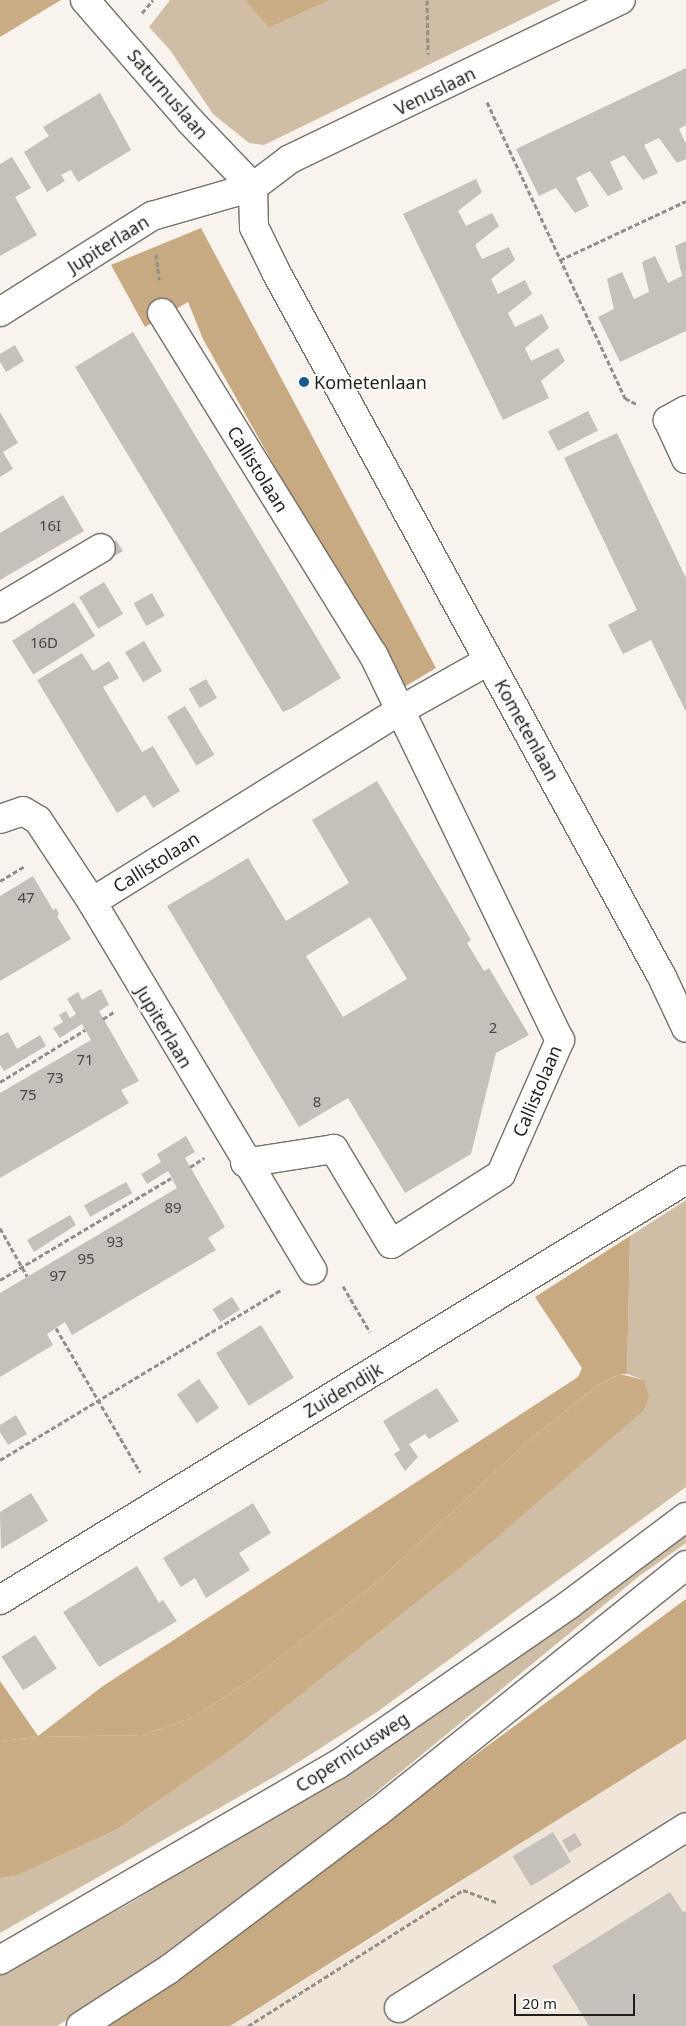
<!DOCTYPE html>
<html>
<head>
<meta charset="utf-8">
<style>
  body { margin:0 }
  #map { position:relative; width:686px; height:2026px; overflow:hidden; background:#f8f3ec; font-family:"Noto Sans",sans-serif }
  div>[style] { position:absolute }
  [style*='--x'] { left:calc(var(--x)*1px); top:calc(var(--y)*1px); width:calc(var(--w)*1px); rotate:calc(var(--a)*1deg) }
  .built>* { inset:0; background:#efe5d8 }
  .green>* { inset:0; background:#cfbda5 }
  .forest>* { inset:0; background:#c7a982 }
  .water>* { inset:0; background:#caad85 }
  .building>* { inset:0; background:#c5c0b9; transform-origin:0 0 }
  .path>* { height:3px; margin-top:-1.5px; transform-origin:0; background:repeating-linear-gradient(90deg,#928f8a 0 5px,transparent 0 7.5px) }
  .roads { filter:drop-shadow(1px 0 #75706a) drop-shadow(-1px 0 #75706a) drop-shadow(0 1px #75706a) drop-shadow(0 -1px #75706a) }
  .minor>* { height:28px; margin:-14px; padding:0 14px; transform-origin:14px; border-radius:14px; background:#fff }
  .dots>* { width:14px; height:14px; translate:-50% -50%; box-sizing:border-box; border:2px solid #fff; border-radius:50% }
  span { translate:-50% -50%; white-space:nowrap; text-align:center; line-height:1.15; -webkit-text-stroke:4px #fff; paint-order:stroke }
  .number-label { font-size:15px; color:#494743 }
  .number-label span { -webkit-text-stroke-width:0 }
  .street-label { font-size:18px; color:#201f1c }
  .poi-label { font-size:18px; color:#201f1c }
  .left { translate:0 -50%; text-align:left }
  .scale { position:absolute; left:514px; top:1994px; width:121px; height:22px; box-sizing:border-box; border:2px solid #201f1c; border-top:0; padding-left:6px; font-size:15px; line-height:18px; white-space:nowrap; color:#201f1c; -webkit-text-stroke:4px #fff; paint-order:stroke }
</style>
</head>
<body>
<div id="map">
  <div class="built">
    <div style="clip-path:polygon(686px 1739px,686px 2026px,230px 2026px,442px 1895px,504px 1851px)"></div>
  </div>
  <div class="green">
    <div style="clip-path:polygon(170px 0,244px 0,269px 28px,330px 0,561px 0,264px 145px,249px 143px,213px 114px,170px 50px,149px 27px)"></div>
    <div style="clip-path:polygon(686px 1200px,686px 1487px,377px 1712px,286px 1770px,0 1933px,0 1878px,16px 1876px,118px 1829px,234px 1748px,474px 1557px,644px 1380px,627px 1374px,630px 1236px)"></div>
    <div style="clip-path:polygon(686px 1529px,686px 1543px,638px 1577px,341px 1821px,163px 1958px,57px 2026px,0 2026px,0 1974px,134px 1901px,442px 1705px)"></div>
  </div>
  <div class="forest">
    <div style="clip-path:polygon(201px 228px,436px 668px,404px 687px,320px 547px,203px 339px,188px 302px,145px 327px,111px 265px)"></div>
    <div style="clip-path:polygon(630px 1236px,627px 1374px,620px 1374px,596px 1386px,526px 1443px,377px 1582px,252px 1679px,194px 1717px,142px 1735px,38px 1737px,0 1741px,0 1681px,38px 1736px,103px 1686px,578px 1377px,582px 1368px,535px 1297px)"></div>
    <div style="clip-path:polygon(686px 1599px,686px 1739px,230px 2026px,109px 2026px)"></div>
  </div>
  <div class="water">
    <div style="clip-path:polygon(0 0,61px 0,0 37px)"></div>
    <div style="clip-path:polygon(244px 0,330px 0,269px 28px)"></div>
    <div style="clip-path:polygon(620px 1374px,644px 1380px,649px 1397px,644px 1410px,474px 1557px,234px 1748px,118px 1829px,16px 1876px,0 1878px,0 1741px,38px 1737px,142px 1735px,194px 1717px,252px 1679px,377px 1582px,526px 1443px,596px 1386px)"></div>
  </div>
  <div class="building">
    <div style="clip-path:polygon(686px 68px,686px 125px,679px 129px,686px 144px,686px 159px,677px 163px,659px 138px,644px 145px,658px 173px,643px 180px,624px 155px,610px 162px,623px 189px,608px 196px,590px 171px,576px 178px,589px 206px,575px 213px,556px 188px,539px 196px,516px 149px)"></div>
    <div style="clip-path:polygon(100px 93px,131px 150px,78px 182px,71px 170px,61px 175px,65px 181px,47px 192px,24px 152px,49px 136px,43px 127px)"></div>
    <div style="clip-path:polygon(12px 157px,31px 188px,15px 197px,37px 235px,0 256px,0 164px)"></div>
    <div style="clip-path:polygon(476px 179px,482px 192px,458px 211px,466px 226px,492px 213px,499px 226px,475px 245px,482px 259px,509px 247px,515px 260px,491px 279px,498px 294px,525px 280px,532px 294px,508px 313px,515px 327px,542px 314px,549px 328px,525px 348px,531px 361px,558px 348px,565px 361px,541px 381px,549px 398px,503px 420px,403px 214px)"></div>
    <div style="clip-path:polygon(686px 241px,686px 331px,620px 362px,598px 317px,614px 309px,607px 279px,622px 272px,634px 299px,649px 292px,642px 262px,655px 256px,668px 283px,682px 276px,675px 246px)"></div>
    <div style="clip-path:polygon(133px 332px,341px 678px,292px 708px,283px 712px,75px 367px)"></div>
    <div style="clip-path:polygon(15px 345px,24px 361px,6px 372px,0 362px,0 354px)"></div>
    <div style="left:588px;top:411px;width:22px;height:45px;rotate:63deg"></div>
    <div style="clip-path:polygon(0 412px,18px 443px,3px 452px,13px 469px,0 477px)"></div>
    <div style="clip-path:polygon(617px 433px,686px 578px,686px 712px,651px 640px,623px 654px,608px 625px,637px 610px,564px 458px)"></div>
    <div style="clip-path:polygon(63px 495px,84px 531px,0 580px,0 533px)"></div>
    <div style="left:116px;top:540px;width:13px;height:16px;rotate:58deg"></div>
    <div style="left:104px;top:582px;width:37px;height:29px;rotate:59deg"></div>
    <div style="left:152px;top:593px;width:26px;height:21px;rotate:61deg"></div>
    <div style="left:74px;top:602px;width:40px;height:73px;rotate:58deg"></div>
    <div style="left:144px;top:641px;width:35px;height:22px;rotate:59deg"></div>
    <div style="clip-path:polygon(82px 653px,93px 671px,109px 661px,119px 678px,103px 687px,142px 752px,153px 746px,180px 791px,153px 808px,145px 795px,117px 813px,37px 680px)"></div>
    <div style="left:206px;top:679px;width:22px;height:20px;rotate:60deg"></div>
    <div style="left:185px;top:706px;width:57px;height:21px;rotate:59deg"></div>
    <div style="clip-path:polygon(evenodd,377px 781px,471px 940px,467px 943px,484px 971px,489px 968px,529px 1035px,496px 1053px,471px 1154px,405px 1193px,348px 1098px,299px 1127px,167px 906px,248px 858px,286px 921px,349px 883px,312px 820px,377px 781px,370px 917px,407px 979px,343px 1017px,306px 956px,370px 917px)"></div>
    <div style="clip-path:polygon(33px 876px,53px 910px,56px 908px,59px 914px,57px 916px,71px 939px,0 981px,0 896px)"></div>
    <div style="clip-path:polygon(101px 989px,109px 1005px,99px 1011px,139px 1081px,121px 1090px,129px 1103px,0 1178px,0 1093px,91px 1040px,82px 1024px,60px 1038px,53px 1028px,63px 1022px,59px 1015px,66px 1011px,70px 1018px,76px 1014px,67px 999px,78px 992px,82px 1000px)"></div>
    <div style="clip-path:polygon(8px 1032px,17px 1049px,40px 1035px,46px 1046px,4px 1071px,0 1065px,0 1036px)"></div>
    <div style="clip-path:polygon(186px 1136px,195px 1152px,185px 1158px,225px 1227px,208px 1238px,216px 1250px,72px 1335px,65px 1322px,47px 1334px,53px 1345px,0 1377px,0 1293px,177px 1188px,168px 1171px,147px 1184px,141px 1174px,161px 1162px,157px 1154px)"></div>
    <div style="left:126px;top:1182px;width:13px;height:48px;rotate:61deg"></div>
    <div style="clip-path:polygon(70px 1215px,76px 1225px,34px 1252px,27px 1240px)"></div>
    <div style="left:232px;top:1297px;width:15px;height:23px;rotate:58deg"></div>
    <div style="left:261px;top:1325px;width:62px;height:53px;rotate:58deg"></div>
    <div style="left:199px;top:1379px;width:35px;height:27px;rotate:55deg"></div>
    <div style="clip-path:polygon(437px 1388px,459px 1421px,429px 1439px,425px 1434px,409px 1444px,418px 1457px,405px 1471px,394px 1454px,400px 1450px,383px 1421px)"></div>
    <div style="clip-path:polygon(16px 1415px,27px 1434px,8px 1445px,0 1432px,0 1425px)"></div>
    <div style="clip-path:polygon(31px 1493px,48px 1521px,1px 1549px,0 1512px)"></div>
    <div style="clip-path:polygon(253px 1503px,271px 1533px,239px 1553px,250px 1570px,206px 1598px,195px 1578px,181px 1587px,163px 1558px)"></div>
    <div style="clip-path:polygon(137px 1566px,159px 1603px,163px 1600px,177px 1621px,99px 1667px,63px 1612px)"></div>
    <div style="left:35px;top:1635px;width:40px;height:40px;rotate:57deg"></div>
    <div style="left:553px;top:1832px;width:35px;height:47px;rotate:59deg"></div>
    <div style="left:575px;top:1833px;width:14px;height:15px;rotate:60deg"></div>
    <div style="clip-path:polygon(670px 1892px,683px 1912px,686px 1911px,686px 2026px,589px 2026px,552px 1966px)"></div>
  </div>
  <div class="path">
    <div style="--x:427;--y:0;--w:54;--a:88.9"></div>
    <div style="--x:142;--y:13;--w:17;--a:-50"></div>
    <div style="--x:487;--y:102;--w:327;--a:65"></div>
    <div style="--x:625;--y:398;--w:15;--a:28"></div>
    <div style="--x:156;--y:254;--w:26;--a:83"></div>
    <div style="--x:560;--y:260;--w:139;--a:-25.1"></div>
    <div style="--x:0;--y:881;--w:29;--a:-31"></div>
    <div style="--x:103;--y:1019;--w:14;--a:-34"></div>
    <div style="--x:0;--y:1082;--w:100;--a:-31.5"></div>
    <div style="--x:190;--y:1167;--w:17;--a:-33"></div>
    <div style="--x:0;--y:1228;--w:55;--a:60.6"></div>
    <div style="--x:0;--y:1280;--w:199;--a:-30.8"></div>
    <div style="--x:343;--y:1286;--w:53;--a:59.6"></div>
    <div style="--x:56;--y:1328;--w:167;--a:59.7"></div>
    <div style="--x:0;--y:1460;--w:330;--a:-31.2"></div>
    <div style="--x:248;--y:2026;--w:254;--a:-32.3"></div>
    <div style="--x:463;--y:1890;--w:37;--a:20"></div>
  </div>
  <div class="roads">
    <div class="minor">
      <div style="--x:85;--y:0;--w:160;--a:49"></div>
      <div style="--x:190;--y:121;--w:91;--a:46.3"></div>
      <div style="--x:253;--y:187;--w:40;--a:88.6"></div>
      <div style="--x:254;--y:227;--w:52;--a:63.9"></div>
      <div style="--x:277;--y:274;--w:802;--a:61.29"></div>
      <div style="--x:662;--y:977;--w:56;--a:64.8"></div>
      <div style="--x:0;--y:312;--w:180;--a:-32.3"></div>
      <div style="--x:152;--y:216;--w:105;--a:-16"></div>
      <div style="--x:253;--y:187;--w:46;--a:-37.1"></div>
      <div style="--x:290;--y:159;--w:367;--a:-25.7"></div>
      <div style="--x:162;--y:313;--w:401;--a:58.3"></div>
      <div style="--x:373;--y:654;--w:429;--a:64.2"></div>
      <div style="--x:560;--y:1040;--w:146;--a:113.8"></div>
      <div style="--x:501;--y:1174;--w:130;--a:147.5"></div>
      <div style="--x:391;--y:1244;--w:111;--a:-121"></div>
      <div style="--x:334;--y:1149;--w:90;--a:171.1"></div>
      <div style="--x:686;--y:410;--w:21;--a:151"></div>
      <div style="--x:668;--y:420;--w:43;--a:65.2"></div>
      <div style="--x:0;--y:608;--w:117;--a:-30.7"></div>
      <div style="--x:0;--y:819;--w:24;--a:-19"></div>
      <div style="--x:23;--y:811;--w:17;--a:31"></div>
      <div style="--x:38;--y:820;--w:98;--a:56.6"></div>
      <div style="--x:92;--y:902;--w:429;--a:59.1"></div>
      <div style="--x:92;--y:902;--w:362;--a:-31.9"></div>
      <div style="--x:399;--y:711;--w:102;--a:-29.3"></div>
      <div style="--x:0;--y:1600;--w:804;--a:-31.48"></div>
      <div style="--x:0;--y:1960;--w:389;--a:-30.1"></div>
      <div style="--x:337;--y:1765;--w:283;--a:-34.6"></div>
      <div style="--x:570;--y:1604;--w:145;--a:-36.9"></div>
      <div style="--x:399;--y:2008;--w:339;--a:-32.2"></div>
      <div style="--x:81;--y:2026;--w:103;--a:-32.8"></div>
      <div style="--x:168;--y:1970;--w:263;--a:-37"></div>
      <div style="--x:378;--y:1812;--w:395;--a:-38.7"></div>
    </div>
  </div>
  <div class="dots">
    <div style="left:304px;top:382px;background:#15598e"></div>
  </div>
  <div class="number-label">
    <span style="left:50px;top:526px">16I</span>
    <span style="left:44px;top:643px">16D</span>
    <span style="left:26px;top:898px">47</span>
    <span style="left:493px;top:1028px">2</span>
    <span style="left:85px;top:1060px">71</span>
    <span style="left:55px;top:1078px">73</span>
    <span style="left:28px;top:1095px">75</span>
    <span style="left:317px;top:1102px">8</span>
    <span style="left:173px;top:1208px">89</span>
    <span style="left:115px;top:1242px">93</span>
    <span style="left:86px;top:1259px">95</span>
    <span style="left:58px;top:1276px">97</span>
  </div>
  <div class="street-label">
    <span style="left:435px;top:91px;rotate:-26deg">Venuslaan</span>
    <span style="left:168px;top:94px;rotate:49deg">Saturnuslaan</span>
    <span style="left:108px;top:244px;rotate:-32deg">Jupiterlaan</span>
    <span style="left:258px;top:469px;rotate:58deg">Callistolaan</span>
    <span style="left:527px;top:730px;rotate:61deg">Kometenlaan</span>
    <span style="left:156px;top:862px;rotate:-32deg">Callistolaan</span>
    <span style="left:164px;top:1027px;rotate:59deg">Jupiterlaan</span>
    <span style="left:537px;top:1091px;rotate:-67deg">Callistolaan</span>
    <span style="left:343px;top:1390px;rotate:-31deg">Zuidendijk</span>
    <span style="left:352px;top:1752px;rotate:-33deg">Copernicusweg</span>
  </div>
  <div class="poi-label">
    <span class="left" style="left:314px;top:382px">Kometenlaan</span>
  </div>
  <div class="scale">20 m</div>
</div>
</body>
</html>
